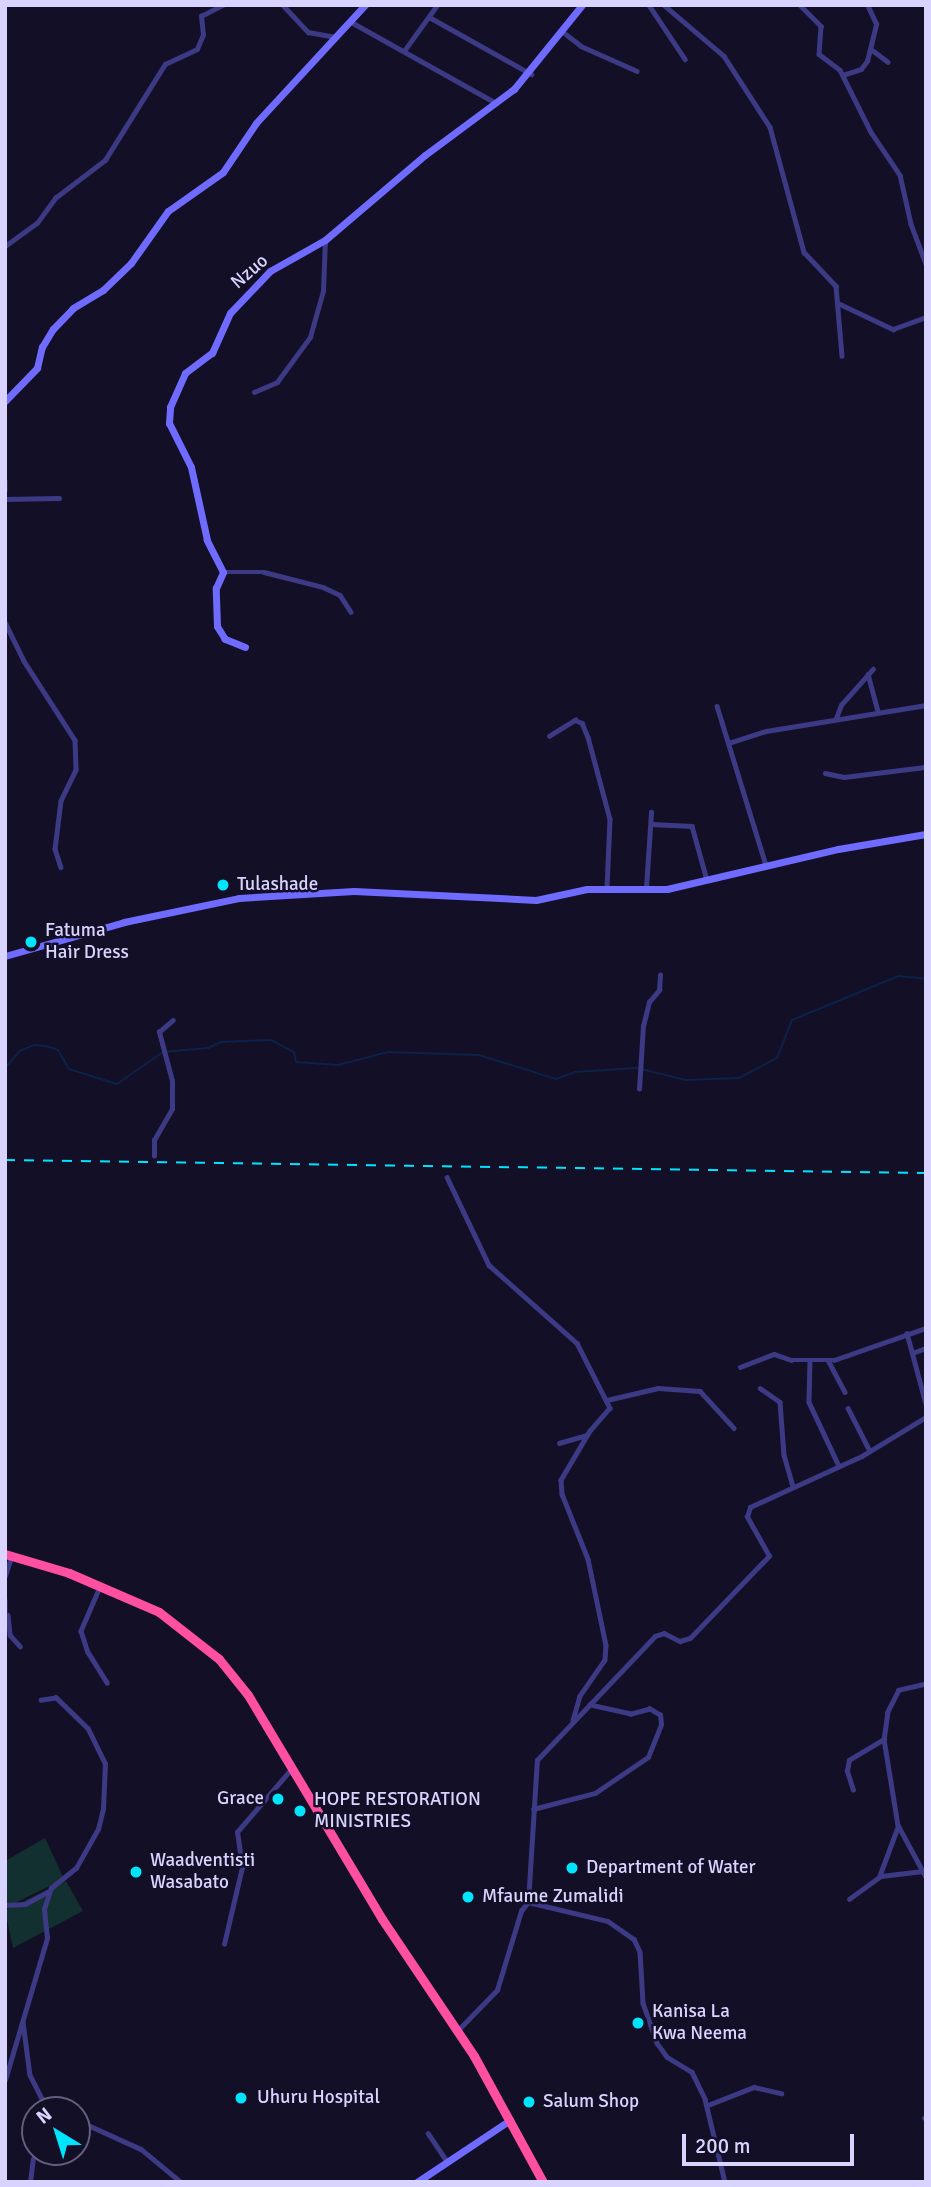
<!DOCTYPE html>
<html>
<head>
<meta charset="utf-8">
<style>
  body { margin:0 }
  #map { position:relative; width:931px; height:2187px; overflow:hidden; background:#130f26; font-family:Signika,sans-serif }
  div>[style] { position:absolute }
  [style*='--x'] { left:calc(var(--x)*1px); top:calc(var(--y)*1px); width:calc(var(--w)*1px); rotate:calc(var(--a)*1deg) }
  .green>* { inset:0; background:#12302f }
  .stream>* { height:2px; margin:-1px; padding:0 1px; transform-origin:1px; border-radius:1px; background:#0c2248 }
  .street>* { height:4.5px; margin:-2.25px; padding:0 2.25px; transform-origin:2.25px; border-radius:2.25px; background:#3d3a85 }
  .secondary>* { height:7px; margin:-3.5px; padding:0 3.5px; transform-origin:3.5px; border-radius:3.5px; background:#6f6bff }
  .highway>* { height:9px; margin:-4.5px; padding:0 4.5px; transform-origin:4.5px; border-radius:4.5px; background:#ff4fa3 }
  .rail>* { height:2px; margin-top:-1px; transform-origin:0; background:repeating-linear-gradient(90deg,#00e5ff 0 10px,transparent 0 19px) }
  .dots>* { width:19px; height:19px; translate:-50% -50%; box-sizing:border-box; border:4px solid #130f26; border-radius:50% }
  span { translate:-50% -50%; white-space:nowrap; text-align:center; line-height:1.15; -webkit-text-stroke:5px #130f26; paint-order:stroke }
  .street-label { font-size:19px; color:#d9d4ff }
  .poi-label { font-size:19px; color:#d9d4ff }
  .left { translate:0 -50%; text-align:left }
  .right { translate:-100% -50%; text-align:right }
  .frame { position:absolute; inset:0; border:7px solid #d9d4ff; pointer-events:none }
  .north { position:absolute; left:21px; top:2096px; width:70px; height:70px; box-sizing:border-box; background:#130f26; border:2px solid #625e7d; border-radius:50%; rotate:322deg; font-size:19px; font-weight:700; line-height:28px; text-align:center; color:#d9d4ff }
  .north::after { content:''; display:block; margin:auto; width:24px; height:32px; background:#00e5ff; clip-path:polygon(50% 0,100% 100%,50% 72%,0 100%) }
  .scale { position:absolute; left:682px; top:2134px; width:172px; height:32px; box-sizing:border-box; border:4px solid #d9d4ff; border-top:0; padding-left:9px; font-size:21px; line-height:24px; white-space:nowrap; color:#d9d4ff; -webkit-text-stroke:5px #130f26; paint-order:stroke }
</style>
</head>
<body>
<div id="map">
  <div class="green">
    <div style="clip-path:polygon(45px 1838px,64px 1879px,5px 1908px,5px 1861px)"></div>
    <div style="clip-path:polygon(66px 1881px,83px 1911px,13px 1948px,5px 1910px)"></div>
  </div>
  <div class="stream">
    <div style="--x:5;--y:1068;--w:23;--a:-49"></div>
    <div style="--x:20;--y:1051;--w:15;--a:-23"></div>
    <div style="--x:34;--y:1045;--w:12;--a:5"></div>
    <div style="--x:46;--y:1046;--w:13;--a:18"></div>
    <div style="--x:58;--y:1050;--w:22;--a:60"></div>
    <div style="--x:69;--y:1069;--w:50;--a:17.4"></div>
    <div style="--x:117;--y:1084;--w:56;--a:-34.8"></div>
    <div style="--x:163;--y:1052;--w:45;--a:-5.1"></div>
    <div style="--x:208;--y:1048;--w:14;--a:-25"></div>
    <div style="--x:221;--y:1042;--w:50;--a:-2.3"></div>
    <div style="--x:271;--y:1040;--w:26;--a:28"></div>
    <div style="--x:294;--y:1052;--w:10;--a:79"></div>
    <div style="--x:296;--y:1062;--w:42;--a:4.1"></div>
    <div style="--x:338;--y:1065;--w:52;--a:-14.6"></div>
    <div style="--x:388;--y:1052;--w:91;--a:1.9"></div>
    <div style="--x:479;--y:1055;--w:81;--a:17.3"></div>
    <div style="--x:556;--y:1079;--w:20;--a:-20"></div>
    <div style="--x:575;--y:1072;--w:62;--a:-3.7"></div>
    <div style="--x:637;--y:1068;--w:50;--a:13.8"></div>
    <div style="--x:686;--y:1080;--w:53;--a:-2.2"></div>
    <div style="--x:739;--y:1078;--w:43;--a:-27.8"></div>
    <div style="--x:777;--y:1058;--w:41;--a:-68.5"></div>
    <div style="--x:792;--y:1020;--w:116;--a:-22.4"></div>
    <div style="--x:899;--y:976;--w:27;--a:6"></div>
  </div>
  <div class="street">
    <div style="--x:283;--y:5;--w:37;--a:47"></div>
    <div style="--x:308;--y:32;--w:28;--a:10"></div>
    <div style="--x:649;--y:5;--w:65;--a:56.3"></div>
    <div style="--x:664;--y:5;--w:79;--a:40.4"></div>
    <div style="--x:724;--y:56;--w:85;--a:57.1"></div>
    <div style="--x:770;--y:127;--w:130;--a:74.8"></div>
    <div style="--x:804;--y:252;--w:47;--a:46.7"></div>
    <div style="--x:836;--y:286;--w:70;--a:85.1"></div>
    <div style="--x:800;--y:5;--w:30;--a:45"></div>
    <div style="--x:821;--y:26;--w:28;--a:94"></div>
    <div style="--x:819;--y:54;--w:26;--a:37"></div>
    <div style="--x:840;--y:70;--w:69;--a:63.4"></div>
    <div style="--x:871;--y:132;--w:52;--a:56"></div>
    <div style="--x:900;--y:175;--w:50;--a:77.3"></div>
    <div style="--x:911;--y:224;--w:43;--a:69.4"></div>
    <div style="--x:431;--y:18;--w:115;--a:29.2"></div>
    <div style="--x:353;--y:23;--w:164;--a:29.2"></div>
    <div style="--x:562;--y:31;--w:24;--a:38"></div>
    <div style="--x:581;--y:46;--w:61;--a:24.1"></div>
    <div style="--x:871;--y:49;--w:21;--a:37"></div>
    <div style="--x:404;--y:51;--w:57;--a:-54.3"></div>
    <div style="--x:843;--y:75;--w:19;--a:-18"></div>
    <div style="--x:861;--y:69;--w:10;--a:-53"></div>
    <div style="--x:867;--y:61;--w:38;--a:-76"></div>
    <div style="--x:876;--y:24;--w:21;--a:-115"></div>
    <div style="--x:5;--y:246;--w:39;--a:-36"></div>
    <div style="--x:37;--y:223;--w:31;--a:-54"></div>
    <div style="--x:55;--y:198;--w:63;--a:-37.2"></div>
    <div style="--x:105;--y:160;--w:113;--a:-58"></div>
    <div style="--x:165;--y:64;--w:35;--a:-25"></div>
    <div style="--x:197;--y:49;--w:15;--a:-67"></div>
    <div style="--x:203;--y:35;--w:19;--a:-96"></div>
    <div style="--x:201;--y:16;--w:25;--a:-27"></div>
    <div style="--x:840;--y:304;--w:59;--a:25.3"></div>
    <div style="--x:893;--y:329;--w:35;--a:-20"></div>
    <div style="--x:254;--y:392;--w:25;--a:-23"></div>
    <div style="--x:277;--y:382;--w:56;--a:-53.7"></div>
    <div style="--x:310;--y:337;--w:48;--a:-74.2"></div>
    <div style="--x:323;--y:291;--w:51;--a:-87.8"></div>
    <div style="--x:5;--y:481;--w:9;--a:90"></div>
    <div style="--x:5;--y:499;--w:54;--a:-1.1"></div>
    <div style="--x:224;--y:572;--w:40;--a:0"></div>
    <div style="--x:264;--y:572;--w:61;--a:14.3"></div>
    <div style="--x:323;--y:587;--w:19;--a:25"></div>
    <div style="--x:340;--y:595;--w:20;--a:57"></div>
    <div style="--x:5;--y:622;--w:43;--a:64"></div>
    <div style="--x:24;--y:661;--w:94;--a:57.2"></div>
    <div style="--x:75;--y:740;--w:30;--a:88"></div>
    <div style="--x:76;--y:770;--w:34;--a:116"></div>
    <div style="--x:61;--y:801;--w:48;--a:97.1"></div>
    <div style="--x:55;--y:849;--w:19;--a:72"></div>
    <div style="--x:868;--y:674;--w:39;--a:75"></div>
    <div style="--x:717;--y:706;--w:166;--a:72.9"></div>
    <div style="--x:836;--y:718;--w:14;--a:-69"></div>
    <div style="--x:841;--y:705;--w:48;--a:-48.4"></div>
    <div style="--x:549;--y:736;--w:31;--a:-32"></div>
    <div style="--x:575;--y:720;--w:8;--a:23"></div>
    <div style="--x:582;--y:723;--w:15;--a:67"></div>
    <div style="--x:588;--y:737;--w:85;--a:75"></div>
    <div style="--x:610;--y:819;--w:69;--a:92.5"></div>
    <div style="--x:729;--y:743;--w:39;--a:-18"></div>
    <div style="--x:766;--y:731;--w:162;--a:-9.2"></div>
    <div style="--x:825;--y:773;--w:19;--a:12"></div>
    <div style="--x:844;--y:777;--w:83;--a:-7"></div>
    <div style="--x:651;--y:824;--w:41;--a:2.8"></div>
    <div style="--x:692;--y:826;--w:56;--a:74.5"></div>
    <div style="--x:646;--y:888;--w:76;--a:-86.2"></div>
    <div style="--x:639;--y:1089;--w:63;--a:-86.4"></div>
    <div style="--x:643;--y:1026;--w:25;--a:-76"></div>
    <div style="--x:649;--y:1002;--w:16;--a:-50"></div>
    <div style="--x:659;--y:990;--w:15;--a:-86"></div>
    <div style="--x:154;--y:1156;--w:16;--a:-90"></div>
    <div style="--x:154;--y:1140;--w:36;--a:-60"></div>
    <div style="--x:172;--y:1109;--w:28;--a:-90"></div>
    <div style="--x:172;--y:1081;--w:51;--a:-104.9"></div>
    <div style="--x:159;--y:1032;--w:18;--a:-41"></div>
    <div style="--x:447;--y:1177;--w:98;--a:64.5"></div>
    <div style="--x:489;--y:1265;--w:118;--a:41.6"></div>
    <div style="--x:577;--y:1343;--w:73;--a:63.1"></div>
    <div style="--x:610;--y:1408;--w:30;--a:131"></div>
    <div style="--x:590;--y:1431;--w:57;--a:120.6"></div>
    <div style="--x:561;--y:1480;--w:14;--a:86"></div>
    <div style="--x:562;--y:1494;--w:70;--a:68.2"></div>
    <div style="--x:588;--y:1559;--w:88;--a:78.2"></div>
    <div style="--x:606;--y:1645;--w:15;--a:94"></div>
    <div style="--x:605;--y:1660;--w:44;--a:124.8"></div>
    <div style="--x:580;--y:1696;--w:25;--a:106"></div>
    <div style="--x:907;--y:1333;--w:73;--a:75"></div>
    <div style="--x:915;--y:1352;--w:12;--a:-20"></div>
    <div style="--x:810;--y:1360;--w:42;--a:91.4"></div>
    <div style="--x:809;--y:1402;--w:71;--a:64.9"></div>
    <div style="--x:828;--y:1360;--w:36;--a:62"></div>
    <div style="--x:740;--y:1367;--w:36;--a:-21"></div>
    <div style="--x:774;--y:1354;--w:18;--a:19"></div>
    <div style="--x:791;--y:1360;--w:43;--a:0"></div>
    <div style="--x:834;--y:1360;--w:97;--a:-19.2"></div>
    <div style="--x:760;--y:1388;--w:24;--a:35"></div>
    <div style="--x:780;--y:1402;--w:53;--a:85.7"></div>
    <div style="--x:784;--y:1455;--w:32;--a:74"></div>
    <div style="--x:607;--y:1400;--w:52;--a:-13.2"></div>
    <div style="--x:658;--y:1388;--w:42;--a:4.1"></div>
    <div style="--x:700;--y:1391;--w:50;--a:47.4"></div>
    <div style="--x:848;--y:1408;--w:48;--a:62.9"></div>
    <div style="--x:559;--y:1443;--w:29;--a:-16"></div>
    <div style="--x:5;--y:1576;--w:20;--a:-72"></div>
    <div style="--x:100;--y:1587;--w:48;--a:113.4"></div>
    <div style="--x:81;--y:1631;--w:22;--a:72"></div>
    <div style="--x:88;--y:1652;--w:36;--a:58"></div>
    <div style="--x:5;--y:1600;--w:22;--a:90"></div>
    <div style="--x:8;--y:1615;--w:20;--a:84"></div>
    <div style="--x:10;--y:1635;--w:15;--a:48"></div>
    <div style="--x:926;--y:1684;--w:28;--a:167"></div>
    <div style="--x:899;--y:1690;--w:25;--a:117"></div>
    <div style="--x:888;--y:1712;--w:27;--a:98"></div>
    <div style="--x:884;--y:1739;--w:87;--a:80.8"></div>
    <div style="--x:898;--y:1825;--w:59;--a:61.7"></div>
    <div style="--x:853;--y:1790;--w:20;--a:-108"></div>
    <div style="--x:847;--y:1771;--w:11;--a:-80"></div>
    <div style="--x:849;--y:1760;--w:41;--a:-31"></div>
    <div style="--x:533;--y:1809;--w:64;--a:-14.5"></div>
    <div style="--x:595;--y:1793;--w:64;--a:-34.2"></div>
    <div style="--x:648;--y:1757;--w:35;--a:-68"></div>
    <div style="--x:661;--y:1724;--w:9;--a:-96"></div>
    <div style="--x:660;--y:1715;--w:12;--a:-149"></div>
    <div style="--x:650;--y:1709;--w:20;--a:165"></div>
    <div style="--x:631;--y:1714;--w:42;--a:-167.6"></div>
    <div style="--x:879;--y:1877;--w:54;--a:-69.6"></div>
    <div style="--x:849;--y:1899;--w:39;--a:-36"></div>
    <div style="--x:881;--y:1876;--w:42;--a:-6.8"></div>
    <div style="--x:528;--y:1902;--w:82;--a:13.4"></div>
    <div style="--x:608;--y:1921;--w:32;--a:35"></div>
    <div style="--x:634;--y:1939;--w:14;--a:65"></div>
    <div style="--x:640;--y:1952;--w:51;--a:86.6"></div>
    <div style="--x:643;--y:2003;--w:42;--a:70.7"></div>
    <div style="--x:657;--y:2043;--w:17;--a:54"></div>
    <div style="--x:667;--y:2057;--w:29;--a:31"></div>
    <div style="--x:692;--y:2072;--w:30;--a:64"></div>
    <div style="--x:705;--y:2099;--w:85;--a:76.5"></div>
    <div style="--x:5;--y:1905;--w:20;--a:-3"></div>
    <div style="--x:25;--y:1904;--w:27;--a:-28"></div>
    <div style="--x:224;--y:1944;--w:79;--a:-76.8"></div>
    <div style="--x:242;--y:1867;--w:35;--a:-98"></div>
    <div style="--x:237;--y:1832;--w:84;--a:-49.3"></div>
    <div style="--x:23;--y:2022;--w:53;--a:82.5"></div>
    <div style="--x:30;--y:2075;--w:39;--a:63"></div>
    <div style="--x:458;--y:2030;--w:56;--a:-45.7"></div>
    <div style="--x:497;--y:1990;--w:83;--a:-73.1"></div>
    <div style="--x:521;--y:1911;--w:11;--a:-52"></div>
    <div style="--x:528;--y:1902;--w:142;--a:-86.4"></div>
    <div style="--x:537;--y:1760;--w:171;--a:-46.4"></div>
    <div style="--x:655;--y:1636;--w:9;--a:-18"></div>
    <div style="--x:664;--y:1633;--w:18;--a:27"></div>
    <div style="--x:680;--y:1641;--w:10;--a:-17"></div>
    <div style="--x:690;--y:1638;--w:114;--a:-46.1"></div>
    <div style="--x:769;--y:1556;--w:45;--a:-119.4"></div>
    <div style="--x:747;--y:1517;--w:10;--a:-73"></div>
    <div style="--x:750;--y:1507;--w:123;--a:-24.5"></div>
    <div style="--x:862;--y:1456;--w:75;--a:-31.4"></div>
    <div style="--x:5;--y:2080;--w:148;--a:-73.5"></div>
    <div style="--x:47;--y:1938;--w:29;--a:-96"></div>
    <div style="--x:44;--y:1909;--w:22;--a:-72"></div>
    <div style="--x:51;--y:1888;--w:32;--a:-39"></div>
    <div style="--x:76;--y:1868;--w:45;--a:-60.6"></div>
    <div style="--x:98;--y:1829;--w:21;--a:-76"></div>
    <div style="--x:103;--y:1809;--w:45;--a:-87.5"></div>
    <div style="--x:105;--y:1764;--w:39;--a:-116"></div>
    <div style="--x:88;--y:1729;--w:45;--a:-135.9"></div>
    <div style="--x:56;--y:1698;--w:15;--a:172"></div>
    <div style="--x:708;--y:2105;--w:49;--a:-21.4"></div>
    <div style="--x:754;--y:2087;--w:28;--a:13"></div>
    <div style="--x:924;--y:2118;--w:3;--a:-45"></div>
    <div style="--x:77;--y:2120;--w:70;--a:24.4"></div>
    <div style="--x:141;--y:2149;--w:52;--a:39.5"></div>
    <div style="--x:428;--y:2133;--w:34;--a:56"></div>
    <div style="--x:30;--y:2182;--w:23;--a:-83"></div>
  </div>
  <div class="secondary">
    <div style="--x:5;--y:401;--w:46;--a:-45.9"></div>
    <div style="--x:37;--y:368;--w:22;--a:-77"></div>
    <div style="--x:42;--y:347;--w:21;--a:-59"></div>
    <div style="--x:53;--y:329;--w:29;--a:-46"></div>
    <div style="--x:73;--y:308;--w:35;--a:-31"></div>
    <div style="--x:103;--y:290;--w:39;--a:-44"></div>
    <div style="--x:131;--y:263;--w:64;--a:-54.6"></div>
    <div style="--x:168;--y:211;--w:67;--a:-35.3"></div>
    <div style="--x:223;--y:172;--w:59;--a:-56"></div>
    <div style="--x:256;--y:123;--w:161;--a:-47.3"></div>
    <div style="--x:245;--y:647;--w:22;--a:-158"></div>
    <div style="--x:225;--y:639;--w:15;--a:-122"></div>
    <div style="--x:217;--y:626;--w:38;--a:-92"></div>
    <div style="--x:216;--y:588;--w:17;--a:-66"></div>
    <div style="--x:223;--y:572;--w:36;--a:-117"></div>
    <div style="--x:207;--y:540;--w:75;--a:-102.4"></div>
    <div style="--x:191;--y:467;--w:49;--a:-116.6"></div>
    <div style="--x:169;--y:423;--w:16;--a:-86"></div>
    <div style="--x:170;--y:407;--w:37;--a:-66"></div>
    <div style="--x:185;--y:373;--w:34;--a:-37"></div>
    <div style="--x:212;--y:353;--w:44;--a:-65.8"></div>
    <div style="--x:230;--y:313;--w:58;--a:-46.4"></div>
    <div style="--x:270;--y:271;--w:63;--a:-29.4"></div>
    <div style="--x:325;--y:240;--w:131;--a:-40.4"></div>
    <div style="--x:425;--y:155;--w:111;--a:-36.6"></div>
    <div style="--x:514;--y:89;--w:108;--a:-51"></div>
    <div style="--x:5;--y:956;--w:124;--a:-15.9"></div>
    <div style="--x:124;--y:922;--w:117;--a:-11.8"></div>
    <div style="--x:239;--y:898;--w:115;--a:-3.5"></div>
    <div style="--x:354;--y:891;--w:182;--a:2.8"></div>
    <div style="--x:536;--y:900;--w:52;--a:-12.2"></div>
    <div style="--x:587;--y:889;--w:80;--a:0"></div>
    <div style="--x:667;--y:889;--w:176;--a:-13.2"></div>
    <div style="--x:838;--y:849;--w:89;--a:-9.7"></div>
    <div style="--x:417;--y:2182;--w:112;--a:-33.7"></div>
  </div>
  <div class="highway">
    <div style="--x:5;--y:1554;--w:67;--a:16.5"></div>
    <div style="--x:69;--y:1573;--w:98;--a:23.4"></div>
    <div style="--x:159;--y:1612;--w:76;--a:38.1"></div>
    <div style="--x:219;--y:1659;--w:46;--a:51.1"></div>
    <div style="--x:248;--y:1695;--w:261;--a:59.1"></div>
    <div style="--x:382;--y:1919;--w:165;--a:56.1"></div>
    <div style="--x:474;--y:2056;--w:144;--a:61.3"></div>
  </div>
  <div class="rail">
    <div style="--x:5;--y:1160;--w:921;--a:0.81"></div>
  </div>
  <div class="dots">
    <div style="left:223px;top:885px;background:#00e5ff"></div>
    <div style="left:31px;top:942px;background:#00e5ff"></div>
    <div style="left:278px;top:1799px;background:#00e5ff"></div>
    <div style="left:300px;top:1811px;background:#00e5ff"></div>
    <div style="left:572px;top:1868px;background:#00e5ff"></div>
    <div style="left:136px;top:1872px;background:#00e5ff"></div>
    <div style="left:468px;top:1897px;background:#00e5ff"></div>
    <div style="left:638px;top:2023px;background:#00e5ff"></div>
    <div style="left:241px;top:2098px;background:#00e5ff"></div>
    <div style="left:529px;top:2102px;background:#00e5ff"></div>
  </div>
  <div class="street-label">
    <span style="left:250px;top:272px;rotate:-41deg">Nzuo</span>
  </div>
  <div class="poi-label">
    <span class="left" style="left:237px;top:885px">Tulashade</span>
    <span class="left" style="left:45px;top:942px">Fatuma<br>Hair Dress</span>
    <span class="right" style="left:264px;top:1799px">Grace</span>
    <span class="left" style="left:314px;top:1811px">HOPE RESTORATION<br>MINISTRIES</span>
    <span class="left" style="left:150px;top:1872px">Waadventisti<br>Wasabato</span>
    <span class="left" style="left:586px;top:1868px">Department of Water</span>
    <span class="left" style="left:482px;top:1897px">Mfaume Zumalidi</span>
    <span class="left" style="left:652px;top:2023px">Kanisa La<br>Kwa Neema</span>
    <span class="left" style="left:257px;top:2098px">Uhuru Hospital</span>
    <span class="left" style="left:543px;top:2102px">Salum Shop</span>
  </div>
  <div class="frame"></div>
  <div class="north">N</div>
  <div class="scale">200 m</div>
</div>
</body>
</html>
